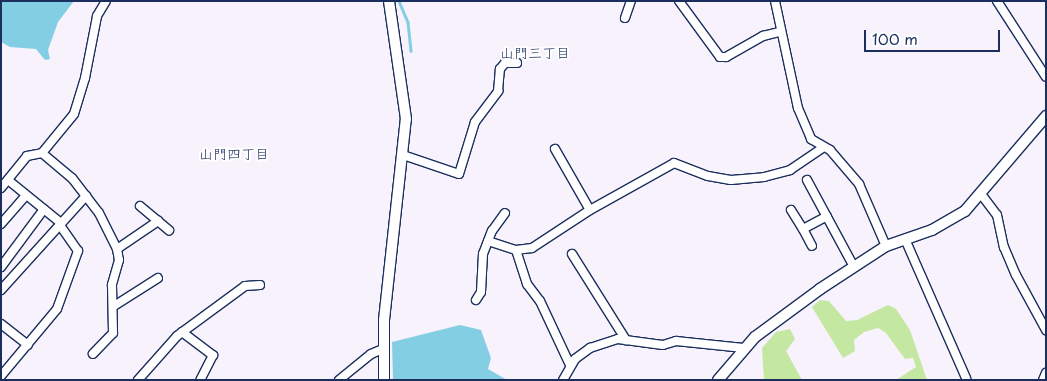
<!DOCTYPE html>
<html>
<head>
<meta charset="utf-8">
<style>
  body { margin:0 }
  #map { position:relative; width:1047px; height:381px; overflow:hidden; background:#f7f2fb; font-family:"Playpen Sans","Klee One",sans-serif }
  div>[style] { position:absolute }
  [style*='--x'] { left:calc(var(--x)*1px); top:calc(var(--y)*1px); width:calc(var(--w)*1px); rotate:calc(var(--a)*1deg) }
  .green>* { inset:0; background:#c4e8a2 }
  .water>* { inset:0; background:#84cee4 }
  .stream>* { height:2.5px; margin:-1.25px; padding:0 1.25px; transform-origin:1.25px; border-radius:1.25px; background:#84cee4 }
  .roads { filter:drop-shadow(1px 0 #1b2f5e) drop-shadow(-1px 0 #1b2f5e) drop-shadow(0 1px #1b2f5e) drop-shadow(0 -1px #1b2f5e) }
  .minor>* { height:8px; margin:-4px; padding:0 4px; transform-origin:4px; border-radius:4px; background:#fff }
  .tertiary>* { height:10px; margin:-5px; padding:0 5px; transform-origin:5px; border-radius:5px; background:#fff }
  span { translate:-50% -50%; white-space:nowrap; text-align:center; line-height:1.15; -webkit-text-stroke:4px #fff; paint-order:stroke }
  .neighbourhood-label { font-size:14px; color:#1b2f5e }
  .frame { position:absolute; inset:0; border:2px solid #1b2f5e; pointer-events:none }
  .scale { position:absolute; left:864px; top:30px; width:136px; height:22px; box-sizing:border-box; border:2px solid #1b2f5e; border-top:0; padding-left:6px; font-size:15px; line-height:18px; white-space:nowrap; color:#1b2f5e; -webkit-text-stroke:4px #fff; paint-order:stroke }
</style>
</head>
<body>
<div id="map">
  <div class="green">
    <div style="clip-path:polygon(820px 300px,829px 301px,846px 321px,857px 320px,888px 305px,896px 309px,910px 330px,927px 380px,896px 380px,916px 367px,913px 358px,905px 359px,886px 333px,878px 328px,864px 332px,854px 340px,855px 351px,843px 358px,812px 307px)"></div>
    <div style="clip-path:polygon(790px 329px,795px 339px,786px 351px,802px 380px,764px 380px,762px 348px,776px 332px)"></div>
  </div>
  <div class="water">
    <div style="clip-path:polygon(1px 1px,74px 1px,58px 22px,48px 50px,50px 59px,45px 60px,36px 49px,10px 47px,1px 42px)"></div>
    <div style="clip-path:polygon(460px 325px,481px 330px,491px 358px,488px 369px,507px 380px,393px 380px,392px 342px)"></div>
  </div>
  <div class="stream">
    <div style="--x:399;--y:1;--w:23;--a:67"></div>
    <div style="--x:408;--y:22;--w:29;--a:84"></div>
  </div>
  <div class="roads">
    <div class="minor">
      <div style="--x:679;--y:1;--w:69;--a:53.8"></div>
      <div style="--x:720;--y:57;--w:6;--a:0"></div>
      <div style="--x:726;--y:57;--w:43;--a:-29.6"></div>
      <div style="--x:763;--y:36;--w:16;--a:-14"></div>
      <div style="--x:775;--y:1;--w:109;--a:77.9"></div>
      <div style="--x:798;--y:108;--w:34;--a:67"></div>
      <div style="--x:811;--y:139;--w:22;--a:30"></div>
      <div style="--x:830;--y:150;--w:45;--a:49.5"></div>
      <div style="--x:859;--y:184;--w:68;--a:66.5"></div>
      <div style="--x:997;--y:1;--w:90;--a:57.2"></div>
      <div style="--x:625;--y:18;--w:18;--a:-71"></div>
      <div style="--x:555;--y:149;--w:70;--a:60.2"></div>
      <div style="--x:42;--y:153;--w:39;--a:40"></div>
      <div style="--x:72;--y:178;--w:44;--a:52.4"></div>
      <div style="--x:99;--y:213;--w:40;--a:63.4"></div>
      <div style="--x:117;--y:249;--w:11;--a:80"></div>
      <div style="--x:119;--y:260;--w:26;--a:106"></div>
      <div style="--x:112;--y:285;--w:48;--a:88.8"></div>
      <div style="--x:113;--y:333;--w:29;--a:134"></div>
      <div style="--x:403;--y:155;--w:59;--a:18.7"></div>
      <div style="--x:459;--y:174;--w:54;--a:-72.9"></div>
      <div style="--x:475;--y:122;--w:39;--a:-53"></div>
      <div style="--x:498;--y:91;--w:22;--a:-85"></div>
      <div style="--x:500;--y:69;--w:8;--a:-50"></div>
      <div style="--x:505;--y:63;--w:12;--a:0"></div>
      <div style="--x:8;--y:180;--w:68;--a:39.1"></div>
      <div style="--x:807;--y:180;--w:99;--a:61.6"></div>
      <div style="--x:1;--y:188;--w:41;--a:-50.9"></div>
      <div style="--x:27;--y:156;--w:15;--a:-11"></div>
      <div style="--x:42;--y:153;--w:50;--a:-50.6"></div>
      <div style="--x:74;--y:114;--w:38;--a:-73"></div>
      <div style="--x:85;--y:78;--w:63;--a:-79"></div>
      <div style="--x:97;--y:16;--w:17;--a:-59"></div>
      <div style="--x:981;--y:194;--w:26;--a:53"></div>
      <div style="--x:997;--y:215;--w:33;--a:78"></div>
      <div style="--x:1004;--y:247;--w:30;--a:67"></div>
      <div style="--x:1016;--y:275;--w:63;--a:61.4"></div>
      <div style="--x:140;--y:206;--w:38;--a:40"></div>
      <div style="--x:791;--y:210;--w:22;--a:58"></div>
      <div style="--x:803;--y:229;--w:27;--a:-28"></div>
      <div style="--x:1;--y:224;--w:38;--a:-49"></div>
      <div style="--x:803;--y:229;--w:19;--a:62"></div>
      <div style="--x:905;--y:239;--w:152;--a:66.3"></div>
      <div style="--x:488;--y:241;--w:29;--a:18"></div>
      <div style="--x:516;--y:250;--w:16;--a:-7"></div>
      <div style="--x:532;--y:248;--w:69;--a:-33.2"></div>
      <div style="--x:590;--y:210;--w:96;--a:-29.2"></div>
      <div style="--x:674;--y:163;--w:36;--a:21"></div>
      <div style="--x:708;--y:176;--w:23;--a:10"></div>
      <div style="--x:731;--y:180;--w:33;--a:-5"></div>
      <div style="--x:764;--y:177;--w:27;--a:-15"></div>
      <div style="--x:790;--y:170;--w:41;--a:-34.1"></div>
      <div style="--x:117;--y:249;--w:50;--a:-34.3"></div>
      <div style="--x:516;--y:250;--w:36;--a:72"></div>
      <div style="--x:527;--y:284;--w:21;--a:53"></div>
      <div style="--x:540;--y:301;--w:71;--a:64.9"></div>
      <div style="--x:572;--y:254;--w:102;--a:57.9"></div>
      <div style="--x:1;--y:267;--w:72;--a:-53.4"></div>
      <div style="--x:1;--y:290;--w:127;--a:-47.9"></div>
      <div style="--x:476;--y:300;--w:9;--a:-58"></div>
      <div style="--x:481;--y:292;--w:38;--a:-87"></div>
      <div style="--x:483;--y:254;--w:25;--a:-69"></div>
      <div style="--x:492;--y:231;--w:22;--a:-54"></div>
      <div style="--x:114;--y:306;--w:52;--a:-32.5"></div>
      <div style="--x:1;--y:324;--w:34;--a:38"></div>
      <div style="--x:182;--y:332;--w:39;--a:37"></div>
      <div style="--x:213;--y:355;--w:28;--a:117"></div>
      <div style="--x:1;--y:376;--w:87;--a:-50.1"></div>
      <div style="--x:57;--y:309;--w:62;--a:-70.1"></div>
      <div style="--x:78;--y:251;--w:32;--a:-125"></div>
      <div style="--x:138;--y:380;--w:59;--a:-48.4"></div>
      <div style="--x:177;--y:336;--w:84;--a:-36.3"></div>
      <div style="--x:245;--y:286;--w:15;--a:-4"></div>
      <div style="--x:339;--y:380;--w:41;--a:-39.1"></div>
      <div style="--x:371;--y:354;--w:13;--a:-23"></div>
      <div style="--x:563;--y:380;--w:24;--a:-60"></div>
      <div style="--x:575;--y:359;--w:19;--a:-36"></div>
      <div style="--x:590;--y:348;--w:29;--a:-18"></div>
      <div style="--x:618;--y:339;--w:45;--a:7.6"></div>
      <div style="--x:663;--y:345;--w:14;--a:-17"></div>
      <div style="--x:676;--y:341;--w:68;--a:5.9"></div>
      <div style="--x:1043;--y:380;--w:8;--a:-67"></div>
    </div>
    <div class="tertiary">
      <div style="--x:384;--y:380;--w:60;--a:-90"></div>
      <div style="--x:384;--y:320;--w:202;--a:-83.8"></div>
      <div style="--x:406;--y:119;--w:119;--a:-98.2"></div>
      <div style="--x:718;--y:380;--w:57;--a:-49.3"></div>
      <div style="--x:755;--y:337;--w:81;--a:-36.4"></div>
      <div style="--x:820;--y:289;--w:79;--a:-33.1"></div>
      <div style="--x:886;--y:246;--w:49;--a:-19.2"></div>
      <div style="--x:932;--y:230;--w:38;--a:-30"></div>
      <div style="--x:965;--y:211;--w:125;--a:-49.5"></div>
    </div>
  </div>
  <div class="neighbourhood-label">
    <span style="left:535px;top:53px">山門三丁目</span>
    <span style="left:234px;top:154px">山門四丁目</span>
  </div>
  <div class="frame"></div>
  <div class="scale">100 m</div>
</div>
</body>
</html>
